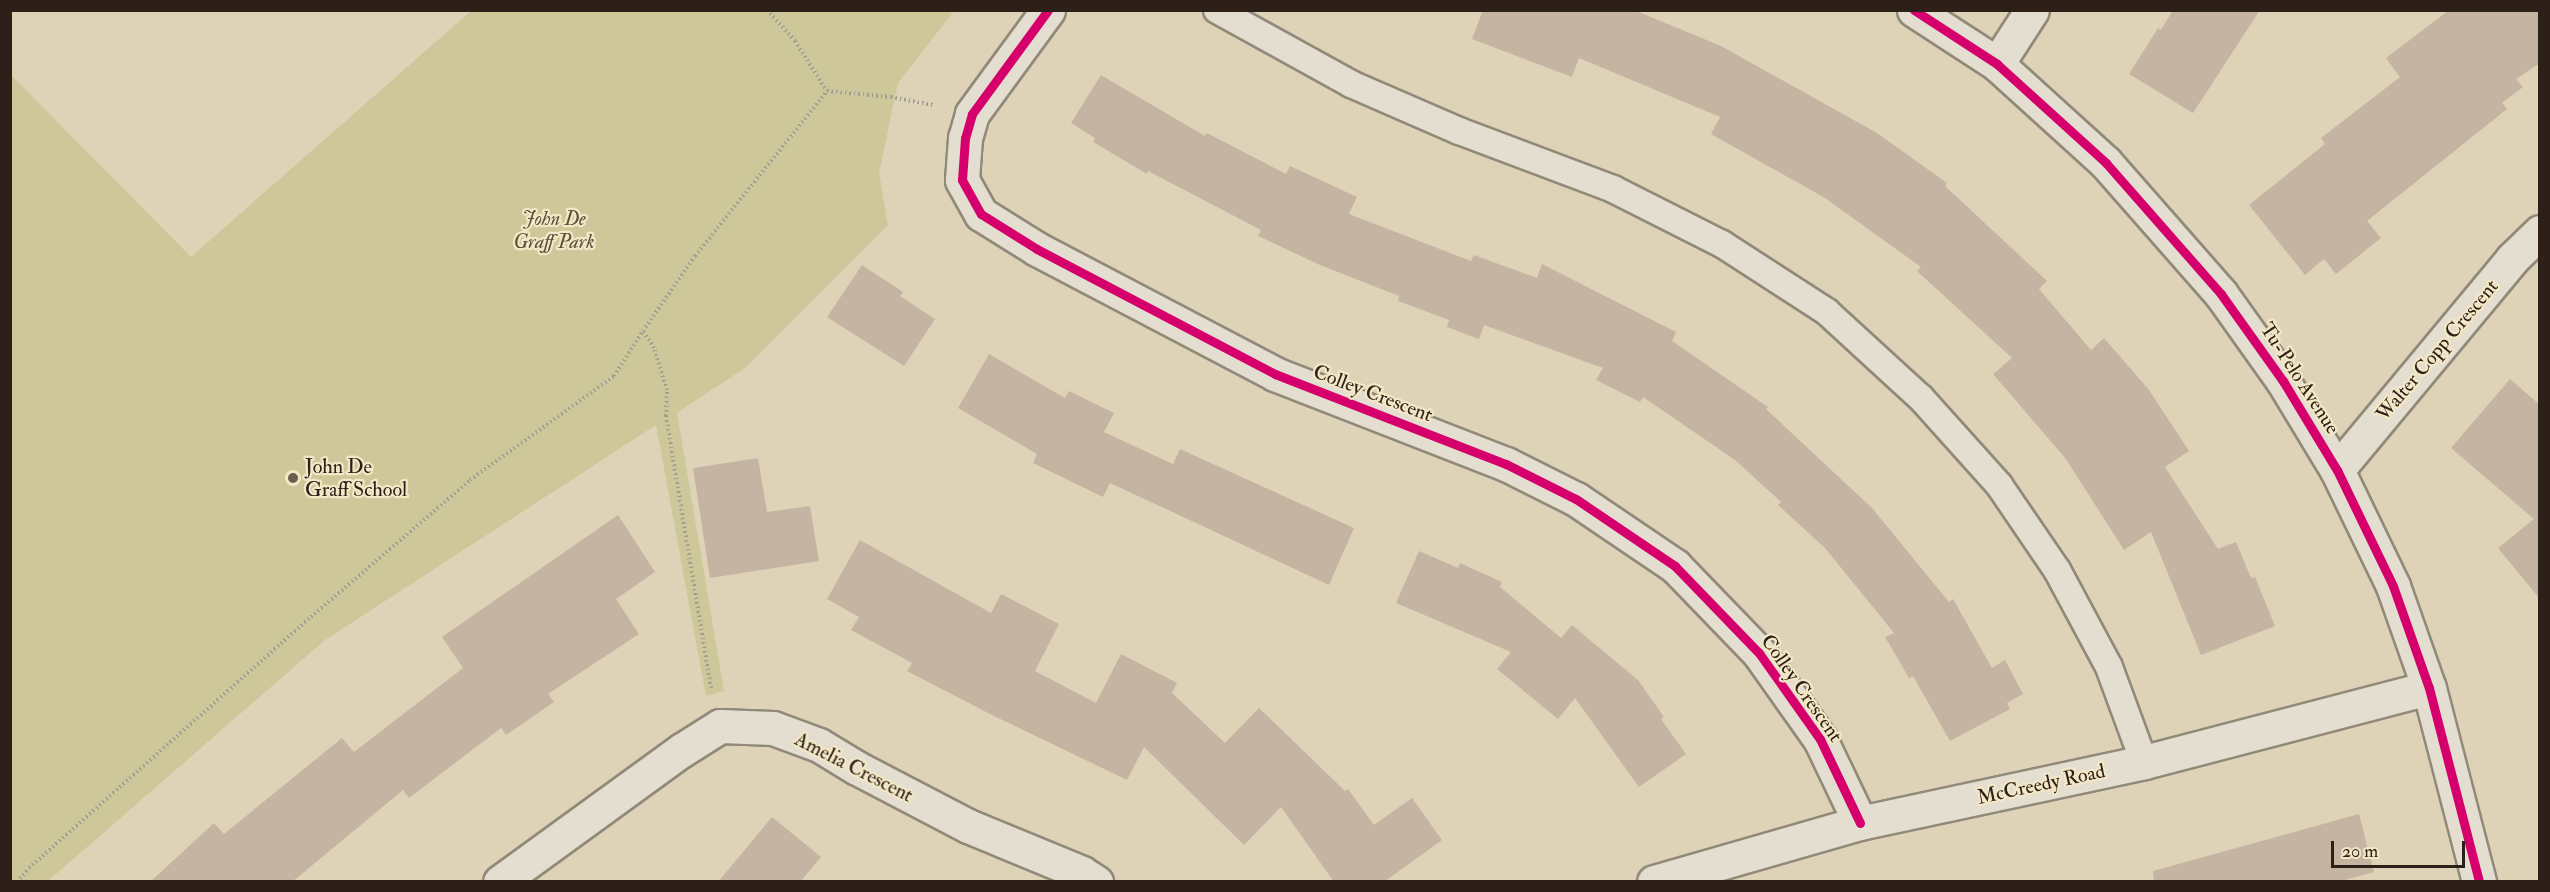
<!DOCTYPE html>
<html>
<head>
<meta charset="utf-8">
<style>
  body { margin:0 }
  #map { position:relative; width:2550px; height:892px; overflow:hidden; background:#ded3b7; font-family:"IM FELL Double Pica",serif }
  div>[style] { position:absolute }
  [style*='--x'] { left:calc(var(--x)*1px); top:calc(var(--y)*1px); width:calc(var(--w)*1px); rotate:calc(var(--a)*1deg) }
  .green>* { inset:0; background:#cec79a }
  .building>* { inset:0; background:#c6b4a2 }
  .path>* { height:4px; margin-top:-2px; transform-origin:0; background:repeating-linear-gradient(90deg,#a29d92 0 1.5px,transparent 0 4.5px) }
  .roads { filter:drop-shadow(2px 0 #918979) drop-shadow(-2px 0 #918979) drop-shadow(0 2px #918979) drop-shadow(0 -2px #918979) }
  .service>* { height:26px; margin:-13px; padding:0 13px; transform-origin:13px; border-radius:13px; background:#e3ded0 }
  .minor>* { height:33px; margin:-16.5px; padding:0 16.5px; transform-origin:16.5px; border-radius:16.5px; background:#e3ded0 }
  .tertiary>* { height:33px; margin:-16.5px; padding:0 16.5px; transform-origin:16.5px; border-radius:16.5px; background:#e3ded0 }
  .cycleway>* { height:9px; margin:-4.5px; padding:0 4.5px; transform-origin:4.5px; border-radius:4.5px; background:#d6006c }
  .dots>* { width:16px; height:16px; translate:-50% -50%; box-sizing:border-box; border:3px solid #f3e7c6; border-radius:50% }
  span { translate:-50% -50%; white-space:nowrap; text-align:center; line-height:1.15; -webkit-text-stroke:4.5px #f3e7c6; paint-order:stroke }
  .park-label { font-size:20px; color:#594f38; font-style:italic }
  .street-label { font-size:20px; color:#2d2018 }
  .poi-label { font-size:20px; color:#2d2018 }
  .left { translate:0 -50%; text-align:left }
  .frame { position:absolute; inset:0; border:12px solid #2d2018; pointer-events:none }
  .scale { position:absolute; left:2331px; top:841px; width:134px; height:27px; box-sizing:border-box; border:3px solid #2d2018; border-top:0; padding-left:8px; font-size:18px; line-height:21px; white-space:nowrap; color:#2d2018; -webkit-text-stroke:4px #f3e7c6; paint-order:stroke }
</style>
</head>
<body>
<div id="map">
  <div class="green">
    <div style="clip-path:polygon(472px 10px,954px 11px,898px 83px,879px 173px,888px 225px,745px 368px,677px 413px,724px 691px,706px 696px,656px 425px,325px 640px,48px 881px,11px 881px,11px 75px,191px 257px)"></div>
  </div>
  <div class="building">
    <div style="clip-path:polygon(1483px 10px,1634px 10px,1721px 46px,1877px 133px,1947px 183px,1945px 186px,2047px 281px,2039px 289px,2091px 350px,2104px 338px,2149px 390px,2189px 451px,2165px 467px,2218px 549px,2236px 542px,2251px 578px,2255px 577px,2275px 626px,2201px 655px,2151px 532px,2124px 550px,2066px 459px,1993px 374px,2012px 358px,1917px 271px,1921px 267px,1825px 198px,1711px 134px,1720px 117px,1579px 58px,1572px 77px,1472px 39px)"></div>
    <div style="clip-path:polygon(2173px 10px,2260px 10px,2193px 113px,2129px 74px,2158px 28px,2161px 30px)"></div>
    <div style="clip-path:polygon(2449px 10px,2540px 10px,2540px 63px,2516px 79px,2523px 87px,2502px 103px,2507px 109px,2367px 221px,2381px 238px,2336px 274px,2324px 259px,2305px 275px,2249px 205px,2325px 144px,2321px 138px,2400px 77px,2386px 58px)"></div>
    <div style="clip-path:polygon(1101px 75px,1205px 136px,1207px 133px,1286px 174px,1290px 166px,1357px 197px,1349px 214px,1471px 261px,1474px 255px,1537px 278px,1542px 264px,1676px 332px,1672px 341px,1768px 407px,1766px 409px,1872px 508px,1949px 602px,1953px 599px,1992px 668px,2005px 660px,2023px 694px,2007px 703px,2010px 709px,1950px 741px,1913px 676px,1909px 678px,1885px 637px,1894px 633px,1825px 548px,1778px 505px,1781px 502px,1735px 460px,1643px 397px,1640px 402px,1596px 380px,1603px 368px,1484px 325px,1479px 339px,1447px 327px,1449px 320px,1398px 301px,1399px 296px,1320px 265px,1258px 236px,1261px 230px,1148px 171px,1147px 174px,1093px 142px,1095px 138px,1071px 123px)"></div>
    <div style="clip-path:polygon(862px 265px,903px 292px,900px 296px,935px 319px,904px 366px,827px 317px)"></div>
    <div style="clip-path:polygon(989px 354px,1065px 398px,1069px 391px,1114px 413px,1104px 432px,1173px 464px,1180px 449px,1354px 528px,1329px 585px,1110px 483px,1103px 497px,1033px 463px,1037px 454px,958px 408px)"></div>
    <div style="clip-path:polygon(2510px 379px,2540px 405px,2540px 599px,2498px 548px,2534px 519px,2451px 448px)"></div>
    <div style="clip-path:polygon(758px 458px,767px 512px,810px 506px,819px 561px,710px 578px,693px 468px)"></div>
    <div style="clip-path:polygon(618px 515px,655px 572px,616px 599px,639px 634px,548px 694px,554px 702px,506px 735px,501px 728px,409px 798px,403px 790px,292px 882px,150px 882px,214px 823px,224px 834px,342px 738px,354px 752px,463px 668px,442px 637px)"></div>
    <div style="clip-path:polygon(860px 540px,991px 613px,1001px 594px,1059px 624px,1035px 671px,1096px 703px,1121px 654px,1177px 683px,1172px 693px,1225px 743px,1259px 708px,1345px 791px,1348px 789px,1374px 825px,1412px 798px,1442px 840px,1384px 882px,1334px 882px,1281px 807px,1244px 845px,1144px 747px,1127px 780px,992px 715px,907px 671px,912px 663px,851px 630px,859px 617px,827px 599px)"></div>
    <div style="clip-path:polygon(1419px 551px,1458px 568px,1460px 563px,1502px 582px,1500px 587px,1561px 638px,1572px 625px,1638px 680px,1664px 717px,1661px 719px,1686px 754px,1639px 787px,1575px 698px,1558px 719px,1497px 669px,1511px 652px,1396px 603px)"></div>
    <div style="clip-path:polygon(2359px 814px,2374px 872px,2338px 882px,2154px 882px,2153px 871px)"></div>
    <div style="clip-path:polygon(772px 817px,821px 857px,800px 882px,718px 882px)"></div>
  </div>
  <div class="path">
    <div style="--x:767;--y:10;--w:42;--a:47.9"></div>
    <div style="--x:795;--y:41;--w:59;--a:57.4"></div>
    <div style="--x:711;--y:688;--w:276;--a:-99.4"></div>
    <div style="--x:666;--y:416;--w:26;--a:-88"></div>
    <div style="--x:667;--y:390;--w:44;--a:-107.2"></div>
    <div style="--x:654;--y:348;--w:20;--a:-123"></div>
    <div style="--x:643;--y:331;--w:91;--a:-55.3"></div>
    <div style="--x:695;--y:256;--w:211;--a:-51.3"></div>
    <div style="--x:827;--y:91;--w:64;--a:5.4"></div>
    <div style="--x:891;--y:97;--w:43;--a:10.8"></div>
    <div style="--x:17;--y:882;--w:18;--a:-49"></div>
    <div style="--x:29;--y:868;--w:378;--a:-41.7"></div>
    <div style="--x:311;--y:617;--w:210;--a:-40.7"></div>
    <div style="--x:470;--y:480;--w:178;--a:-35.8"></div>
    <div style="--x:614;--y:376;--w:54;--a:-57.2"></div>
  </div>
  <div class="roads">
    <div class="service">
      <div style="--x:1217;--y:10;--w:153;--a:28.9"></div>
      <div style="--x:1351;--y:84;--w:118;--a:23.5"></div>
      <div style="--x:1459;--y:131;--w:165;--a:20.6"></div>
      <div style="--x:1613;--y:189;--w:122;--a:26.8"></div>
      <div style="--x:1722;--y:244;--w:125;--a:32.9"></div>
      <div style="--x:1827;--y:312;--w:127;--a:42.5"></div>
      <div style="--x:1921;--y:398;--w:117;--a:48.1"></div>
      <div style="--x:1999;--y:485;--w:103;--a:55.7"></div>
      <div style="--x:2057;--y:570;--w:110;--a:61.8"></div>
      <div style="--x:2109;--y:667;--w:101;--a:69.8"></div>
    </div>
    <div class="minor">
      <div style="--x:1048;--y:10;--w:129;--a:126.2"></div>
      <div style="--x:972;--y:114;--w:25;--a:106"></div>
      <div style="--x:965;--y:138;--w:42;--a:94.1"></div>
      <div style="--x:962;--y:180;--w:39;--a:61"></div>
      <div style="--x:981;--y:214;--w:66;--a:32"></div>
      <div style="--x:1037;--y:249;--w:269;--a:27.7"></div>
      <div style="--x:1275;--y:374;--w:248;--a:21.3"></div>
      <div style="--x:1506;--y:464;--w:78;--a:26.6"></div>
      <div style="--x:1576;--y:499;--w:120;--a:34.1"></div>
      <div style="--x:1675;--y:566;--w:121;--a:46"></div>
      <div style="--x:1759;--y:653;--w:105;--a:54.7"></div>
      <div style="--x:1820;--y:739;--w:93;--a:64.5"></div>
      <div style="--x:1997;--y:64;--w:64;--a:-57.1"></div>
      <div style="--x:2337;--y:470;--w:274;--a:-50.3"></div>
      <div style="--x:2512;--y:259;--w:39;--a:-44"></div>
      <div style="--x:500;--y:882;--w:225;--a:-36"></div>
      <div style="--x:682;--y:750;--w:45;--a:-32.3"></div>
      <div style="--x:720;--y:726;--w:53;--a:2.2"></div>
      <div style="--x:773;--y:728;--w:49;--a:20.3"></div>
      <div style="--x:819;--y:745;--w:44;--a:31.2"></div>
      <div style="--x:857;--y:768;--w:125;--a:27.6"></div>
      <div style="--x:968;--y:826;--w:123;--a:22.4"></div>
      <div style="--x:1082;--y:873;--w:17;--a:33"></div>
      <div style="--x:1654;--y:882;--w:214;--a:-16"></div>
      <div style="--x:1860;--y:823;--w:290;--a:-12.1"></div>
      <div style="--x:2144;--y:762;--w:294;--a:-14.6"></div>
    </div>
    <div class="tertiary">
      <div style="--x:1914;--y:10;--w:99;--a:33"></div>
      <div style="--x:1997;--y:64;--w:147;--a:42.2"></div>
      <div style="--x:2106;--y:163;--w:174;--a:48.7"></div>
      <div style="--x:2221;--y:294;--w:107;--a:54.5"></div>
      <div style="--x:2283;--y:381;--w:104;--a:58.8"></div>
      <div style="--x:2337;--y:470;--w:129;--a:64.2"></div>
      <div style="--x:2393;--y:586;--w:108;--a:70.6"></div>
      <div style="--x:2429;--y:688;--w:200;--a:75.5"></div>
    </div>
  </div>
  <div class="cycleway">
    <div style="--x:1048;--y:10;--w:129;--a:126.2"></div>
    <div style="--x:972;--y:114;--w:25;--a:106"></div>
    <div style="--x:965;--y:138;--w:42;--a:94.1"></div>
    <div style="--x:962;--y:180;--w:39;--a:61"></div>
    <div style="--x:981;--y:214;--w:66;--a:32"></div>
    <div style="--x:1037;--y:249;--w:269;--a:27.7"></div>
    <div style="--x:1275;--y:374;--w:248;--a:21.3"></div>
    <div style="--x:1506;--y:464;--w:78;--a:26.6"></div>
    <div style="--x:1576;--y:499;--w:120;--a:34.1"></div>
    <div style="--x:1675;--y:566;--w:121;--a:46"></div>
    <div style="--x:1759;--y:653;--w:105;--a:54.7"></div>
    <div style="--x:1820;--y:739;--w:93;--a:64.5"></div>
    <div style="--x:1914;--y:10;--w:99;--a:33"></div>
    <div style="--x:1997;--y:64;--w:147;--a:42.2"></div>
    <div style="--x:2106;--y:163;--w:174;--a:48.7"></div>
    <div style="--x:2221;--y:294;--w:107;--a:54.5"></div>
    <div style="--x:2283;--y:381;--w:104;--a:58.8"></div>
    <div style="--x:2337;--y:470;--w:129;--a:64.2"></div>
    <div style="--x:2393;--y:586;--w:108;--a:70.6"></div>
    <div style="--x:2429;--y:688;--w:200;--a:75.5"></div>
  </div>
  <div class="dots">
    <div style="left:293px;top:478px;background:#6b5f50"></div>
  </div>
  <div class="park-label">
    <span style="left:554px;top:230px">John De<br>Graff Park</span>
  </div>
  <div class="street-label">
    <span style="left:2437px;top:350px;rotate:-50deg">Walter Copp Crescent</span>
    <span style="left:2300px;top:378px;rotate:57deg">Tu-Pelo Avenue</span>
    <span style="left:1373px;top:393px;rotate:21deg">Colley Crescent</span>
    <span style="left:1802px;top:688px;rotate:55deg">Colley Crescent</span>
    <span style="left:854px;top:767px;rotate:27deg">Amelia Crescent</span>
    <span style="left:2041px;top:784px;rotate:-12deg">McCreedy Road</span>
  </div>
  <div class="poi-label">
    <span class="left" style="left:305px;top:478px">John De<br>Graff School</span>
  </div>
  <div class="frame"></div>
  <div class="scale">20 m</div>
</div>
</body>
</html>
